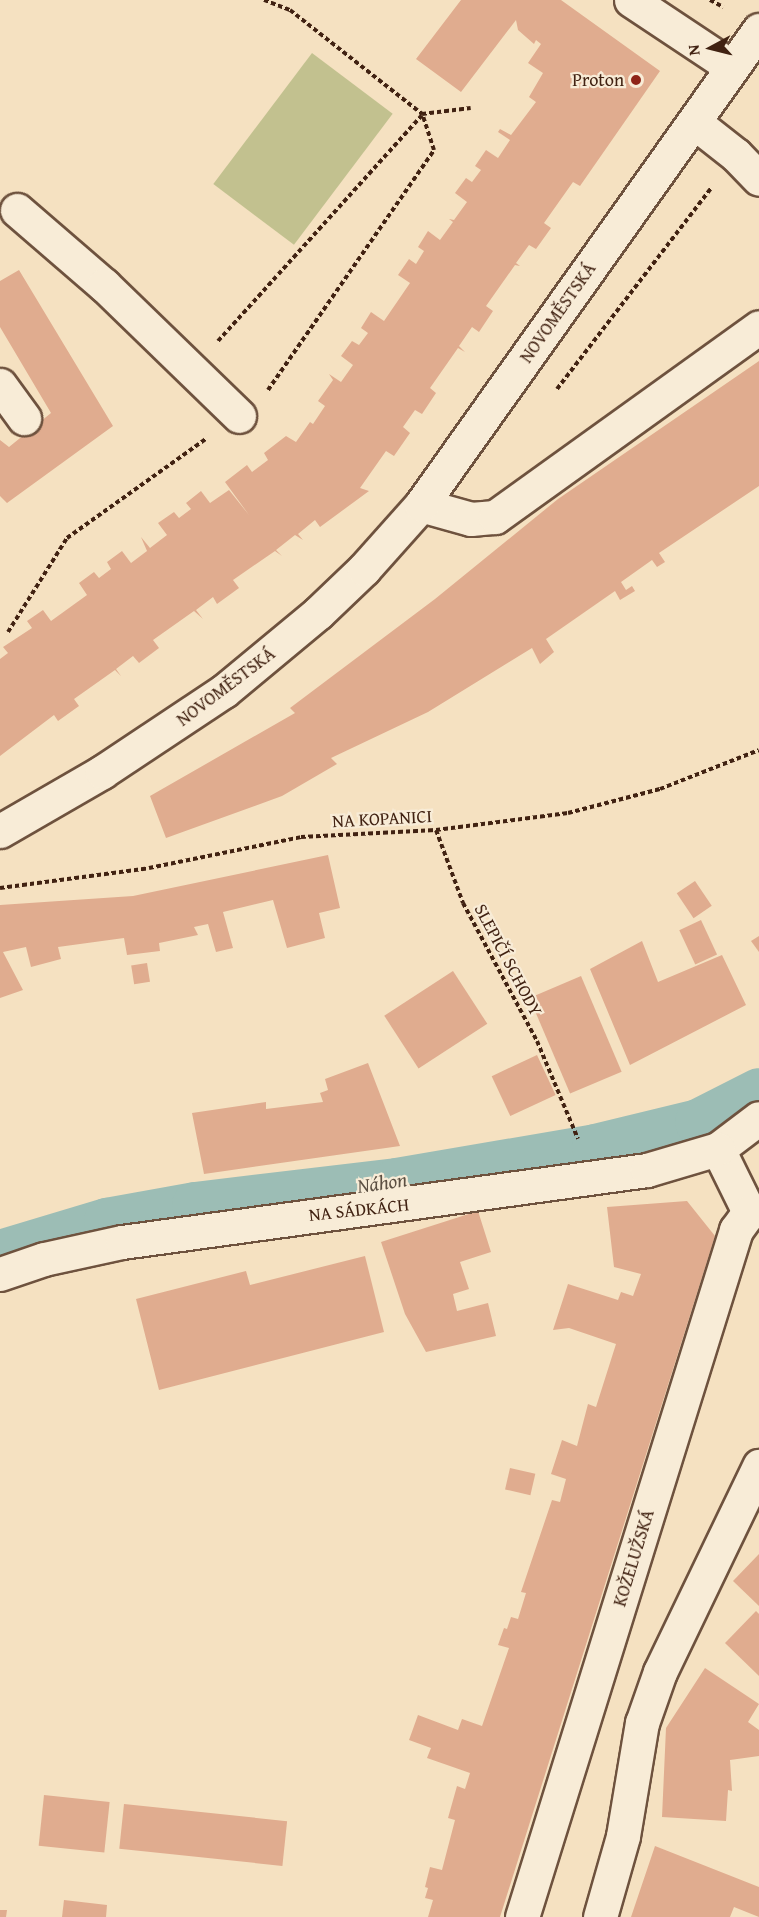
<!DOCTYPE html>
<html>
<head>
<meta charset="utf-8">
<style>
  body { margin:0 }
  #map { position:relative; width:759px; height:1917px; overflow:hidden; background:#f5e1c1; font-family:"Gentium Book Plus",serif }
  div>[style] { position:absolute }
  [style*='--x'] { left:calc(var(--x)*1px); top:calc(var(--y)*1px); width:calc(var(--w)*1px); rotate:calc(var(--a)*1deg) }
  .green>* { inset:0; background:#c2c18f; transform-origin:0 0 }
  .canal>* { height:46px; margin:-23px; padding:0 23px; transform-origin:23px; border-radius:23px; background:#9cbdb5 }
  .building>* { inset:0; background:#e0ac8f; transform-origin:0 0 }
  .path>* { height:4px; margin-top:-2px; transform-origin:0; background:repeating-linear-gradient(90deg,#412212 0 4.5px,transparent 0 7.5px) }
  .roads { filter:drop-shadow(2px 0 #6e523e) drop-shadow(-2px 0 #6e523e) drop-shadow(0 2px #6e523e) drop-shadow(0 -2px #6e523e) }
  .minor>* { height:33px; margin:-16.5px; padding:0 16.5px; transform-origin:16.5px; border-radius:16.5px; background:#f8ecd7 }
  .dots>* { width:16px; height:16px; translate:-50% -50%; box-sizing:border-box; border:3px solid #f8ecd7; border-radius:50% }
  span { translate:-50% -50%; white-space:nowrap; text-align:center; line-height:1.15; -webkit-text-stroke:4.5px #f8ecd7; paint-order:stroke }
  .poi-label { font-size:18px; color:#412212 }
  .right { translate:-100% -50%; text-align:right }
  .street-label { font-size:18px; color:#412212 }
  .water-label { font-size:20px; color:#5c5043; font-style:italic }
  .north { position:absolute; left:681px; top:18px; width:60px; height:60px; -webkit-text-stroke:4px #f8ecd7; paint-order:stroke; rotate:263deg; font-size:16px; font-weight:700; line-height:24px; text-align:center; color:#412212 }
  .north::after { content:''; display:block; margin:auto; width:21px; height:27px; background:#412212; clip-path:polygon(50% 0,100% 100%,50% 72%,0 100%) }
</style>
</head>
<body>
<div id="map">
  <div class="green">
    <div style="left:312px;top:53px;width:101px;height:164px;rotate:37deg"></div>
  </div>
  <div class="canal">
    <div style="--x:0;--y:1253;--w:112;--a:-16.7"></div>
    <div style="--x:107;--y:1221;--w:89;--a:-10.3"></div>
    <div style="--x:195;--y:1205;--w:203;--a:-6.8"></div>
    <div style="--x:397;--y:1181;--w:201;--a:-9.7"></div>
    <div style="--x:595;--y:1147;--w:106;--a:-13.6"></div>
    <div style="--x:698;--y:1122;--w:68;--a:-26.9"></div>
  </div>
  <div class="building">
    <div style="clip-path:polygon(461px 0,561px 0,660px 71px,580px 186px,573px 182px,544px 223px,551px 228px,536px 249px,529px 245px,516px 263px,520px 266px,515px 265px,486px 306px,493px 311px,479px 332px,472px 327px,459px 346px,465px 352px,458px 348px,430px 388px,436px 393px,422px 414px,415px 410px,403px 427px,410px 433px,394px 456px,386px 451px,360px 488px,369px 491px,320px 527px,315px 520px,298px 534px,303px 540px,295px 535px,276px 550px,282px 556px,275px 551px,233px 580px,239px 588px,217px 604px,213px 597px,196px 610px,203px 619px,194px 611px,153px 640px,159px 648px,139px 663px,133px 656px,116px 669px,121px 676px,115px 670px,74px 699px,79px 706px,58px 721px,54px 715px,0 756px,0 659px,8px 653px,3px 647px,32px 628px,27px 621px,43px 610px,51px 621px,87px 595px,79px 583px,94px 572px,99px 578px,111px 569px,107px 562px,122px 551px,131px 563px,147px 551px,141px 537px,150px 548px,167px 535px,158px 523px,174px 512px,179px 518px,191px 509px,186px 503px,201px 491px,210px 503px,229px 490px,249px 515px,225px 482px,247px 465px,252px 472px,268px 460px,264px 453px,286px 436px,296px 442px,310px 422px,313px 424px,325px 406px,318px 401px,333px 380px,329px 374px,341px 382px,353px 365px,341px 356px,352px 341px,359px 345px,368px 333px,361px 328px,371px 312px,384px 321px,410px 283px,398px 275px,409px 259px,416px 264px,424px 251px,418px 247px,428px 231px,440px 240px,453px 222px,449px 219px,454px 220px,467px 202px,455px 193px,466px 178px,472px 182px,481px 170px,475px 166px,486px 150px,498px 158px,510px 140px,498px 132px,500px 129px,511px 135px,536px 102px,529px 97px,543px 73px,528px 63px,541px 44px,536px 40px,534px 44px,518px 30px,516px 20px,461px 92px,416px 59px)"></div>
    <div style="clip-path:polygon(19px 270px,113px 426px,7px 503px,0 496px,0 440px,9px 447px,51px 413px,0 327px,0 281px)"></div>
    <div style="clip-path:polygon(759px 361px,759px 486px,659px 553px,665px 562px,657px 567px,652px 560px,621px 582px,626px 590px,632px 586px,635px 591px,620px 600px,615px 591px,546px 639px,554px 652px,540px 664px,532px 648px,428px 712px,331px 758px,337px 764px,282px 796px,166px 838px,150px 796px,295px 713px,290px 708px,435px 599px,558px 499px)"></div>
    <div style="clip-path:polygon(328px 855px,340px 908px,319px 913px,325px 938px,287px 948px,273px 900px,223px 912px,233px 948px,216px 952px,208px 924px,194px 927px,198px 935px,159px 943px,160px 951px,127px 955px,124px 938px,58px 947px,61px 959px,31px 967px,26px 947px,3px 952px,23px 990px,0 998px,0 905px,133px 896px)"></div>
    <div style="left:695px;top:881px;width:30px;height:22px;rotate:56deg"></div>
    <div style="left:701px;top:920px;width:38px;height:24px;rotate:65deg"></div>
    <div style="clip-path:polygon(759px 936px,759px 952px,751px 941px)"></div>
    <div style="clip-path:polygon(642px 941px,658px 982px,722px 955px,746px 1005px,630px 1065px,590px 969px)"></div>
    <div style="left:147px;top:963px;width:19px;height:16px;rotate:81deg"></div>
    <div style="left:453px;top:971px;width:63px;height:82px;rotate:57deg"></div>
    <div style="left:581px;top:976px;width:104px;height:56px;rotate:67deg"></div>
    <div style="left:537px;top:1055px;width:44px;height:50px;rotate:65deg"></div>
    <div style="clip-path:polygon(368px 1063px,400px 1146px,204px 1174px,192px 1113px,266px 1102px,266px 1109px,323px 1102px,320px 1093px,328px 1090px,325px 1079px)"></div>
    <div style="clip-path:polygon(687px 1201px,715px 1236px,500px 1917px,428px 1917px,433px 1900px,425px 1898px,428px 1888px,425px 1887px,430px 1867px,442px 1870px,455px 1820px,448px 1818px,457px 1786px,465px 1789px,470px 1773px,427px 1758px,431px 1748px,409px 1740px,418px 1715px,458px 1730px,462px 1719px,482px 1726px,509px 1648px,498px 1645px,504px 1628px,507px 1629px,511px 1617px,518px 1619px,526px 1593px,521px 1592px,552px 1500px,560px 1502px,566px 1479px,551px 1474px,562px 1440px,577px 1446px,588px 1404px,596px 1407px,616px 1344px,569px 1328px,553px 1330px,568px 1284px,618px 1300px,621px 1292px,633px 1296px,641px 1274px,614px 1267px,607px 1207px)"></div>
    <div style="clip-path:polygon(478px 1211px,491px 1252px,460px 1262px,469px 1289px,453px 1294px,457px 1311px,488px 1303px,496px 1336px,426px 1352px,405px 1314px,381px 1242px)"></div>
    <div style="clip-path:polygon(365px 1256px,384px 1332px,159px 1390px,136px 1299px,246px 1271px,250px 1285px)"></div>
    <div style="left:510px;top:1468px;width:26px;height:22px;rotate:13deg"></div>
    <div style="clip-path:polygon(759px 1554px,759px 1606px,733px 1581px)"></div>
    <div style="clip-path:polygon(756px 1611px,759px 1614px,759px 1676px,725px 1643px)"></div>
    <div style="clip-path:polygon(705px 1668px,759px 1704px,748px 1722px,759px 1730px,759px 1756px,730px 1760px,732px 1791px,728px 1790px,726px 1821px,662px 1817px,666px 1728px)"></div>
    <div style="left:44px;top:1795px;width:66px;height:51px;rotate:6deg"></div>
    <div style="left:124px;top:1804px;width:164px;height:45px;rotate:6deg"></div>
    <div style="clip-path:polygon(655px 1846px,759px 1887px,759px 1917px,734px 1907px,730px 1917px,631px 1917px)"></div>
    <div style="clip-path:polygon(64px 1900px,107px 1905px,106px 1917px,62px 1917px)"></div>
    <div style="clip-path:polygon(0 1910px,7px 1910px,6px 1917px,0 1917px)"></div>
  </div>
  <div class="path">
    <div style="--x:264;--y:0;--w:28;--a:21"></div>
    <div style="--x:290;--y:10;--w:168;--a:38.2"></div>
    <div style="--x:422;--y:114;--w:49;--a:-7"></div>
    <div style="--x:710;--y:0;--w:15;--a:28"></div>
    <div style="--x:218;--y:341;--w:304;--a:-47.9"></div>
    <div style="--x:557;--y:389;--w:253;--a:-52.5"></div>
    <div style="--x:268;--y:390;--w:292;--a:-55.3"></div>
    <div style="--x:434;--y:150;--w:38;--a:-108"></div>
    <div style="--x:8;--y:632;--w:111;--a:-57.9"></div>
    <div style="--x:67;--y:538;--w:171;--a:-35.5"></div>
    <div style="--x:436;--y:830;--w:78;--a:69.7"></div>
    <div style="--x:463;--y:903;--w:157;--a:61.8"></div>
    <div style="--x:537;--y:1041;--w:106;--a:67.3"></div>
    <div style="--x:0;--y:888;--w:150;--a:-7.6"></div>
    <div style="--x:149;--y:868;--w:155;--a:-11.5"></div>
    <div style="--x:301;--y:837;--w:135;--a:-3"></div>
    <div style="--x:436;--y:830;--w:133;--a:-7.3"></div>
    <div style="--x:568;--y:813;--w:95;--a:-14.6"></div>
    <div style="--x:660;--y:789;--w:106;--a:-21.5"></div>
  </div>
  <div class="roads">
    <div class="minor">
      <div style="--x:631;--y:0;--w:121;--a:33.6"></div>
      <div style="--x:694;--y:122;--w:53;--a:38.2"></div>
      <div style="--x:736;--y:155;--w:33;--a:46"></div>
      <div style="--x:17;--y:210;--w:115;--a:40.8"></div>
      <div style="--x:104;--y:285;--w:188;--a:44.1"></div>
      <div style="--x:0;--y:385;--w:41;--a:54"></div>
      <div style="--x:421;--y:505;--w:52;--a:15.6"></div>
      <div style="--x:471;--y:519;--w:24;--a:-5"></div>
      <div style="--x:495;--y:517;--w:325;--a:-35.7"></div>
      <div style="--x:0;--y:831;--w:118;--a:-30"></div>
      <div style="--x:102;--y:772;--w:146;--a:-33.6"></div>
      <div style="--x:224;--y:691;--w:122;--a:-39.7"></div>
      <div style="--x:318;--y:613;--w:64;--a:-43.7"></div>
      <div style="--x:364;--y:569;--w:86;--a:-48.3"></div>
      <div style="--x:421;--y:505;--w:583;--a:-54.57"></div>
      <div style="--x:749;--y:1212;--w:70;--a:-116.2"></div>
      <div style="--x:718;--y:1149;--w:51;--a:-37.1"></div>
      <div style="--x:0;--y:1274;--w:46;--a:-18.8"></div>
      <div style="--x:44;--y:1259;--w:80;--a:-12.3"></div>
      <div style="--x:122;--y:1242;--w:530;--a:-7.81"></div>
      <div style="--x:647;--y:1170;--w:74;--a:-16.5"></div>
      <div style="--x:522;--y:1917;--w:720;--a:-72.7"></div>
      <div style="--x:736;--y:1230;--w:22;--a:-54"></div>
      <div style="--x:749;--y:1212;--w:10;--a:-6"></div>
      <div style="--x:600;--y:1917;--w:84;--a:-74.1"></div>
      <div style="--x:623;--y:1836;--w:115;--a:-80.5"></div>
      <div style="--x:642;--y:1723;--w:54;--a:-70.6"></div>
      <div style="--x:660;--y:1672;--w:229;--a:-64.3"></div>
    </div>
  </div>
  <div class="dots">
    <div style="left:636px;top:80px;background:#8f2418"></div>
  </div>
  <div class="poi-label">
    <span class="right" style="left:624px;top:80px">Proton</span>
  </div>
  <div class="street-label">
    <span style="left:558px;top:313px;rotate:-55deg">NOVOMĚSTSKÁ</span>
    <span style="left:226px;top:687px;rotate:-37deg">NOVOMĚSTSKÁ</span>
    <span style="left:382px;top:819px;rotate:-3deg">NA KOPANICI</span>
    <span style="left:508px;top:960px;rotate:62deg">SLEPIČÍ SCHODY</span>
    <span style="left:359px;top:1210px;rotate:-6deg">NA SÁDKÁCH</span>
    <span style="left:634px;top:1558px;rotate:-73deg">KOŽELUŽSKÁ</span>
  </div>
  <div class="water-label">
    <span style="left:382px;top:1182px;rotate:-8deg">Náhon</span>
  </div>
  <div class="north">N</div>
</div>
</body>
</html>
